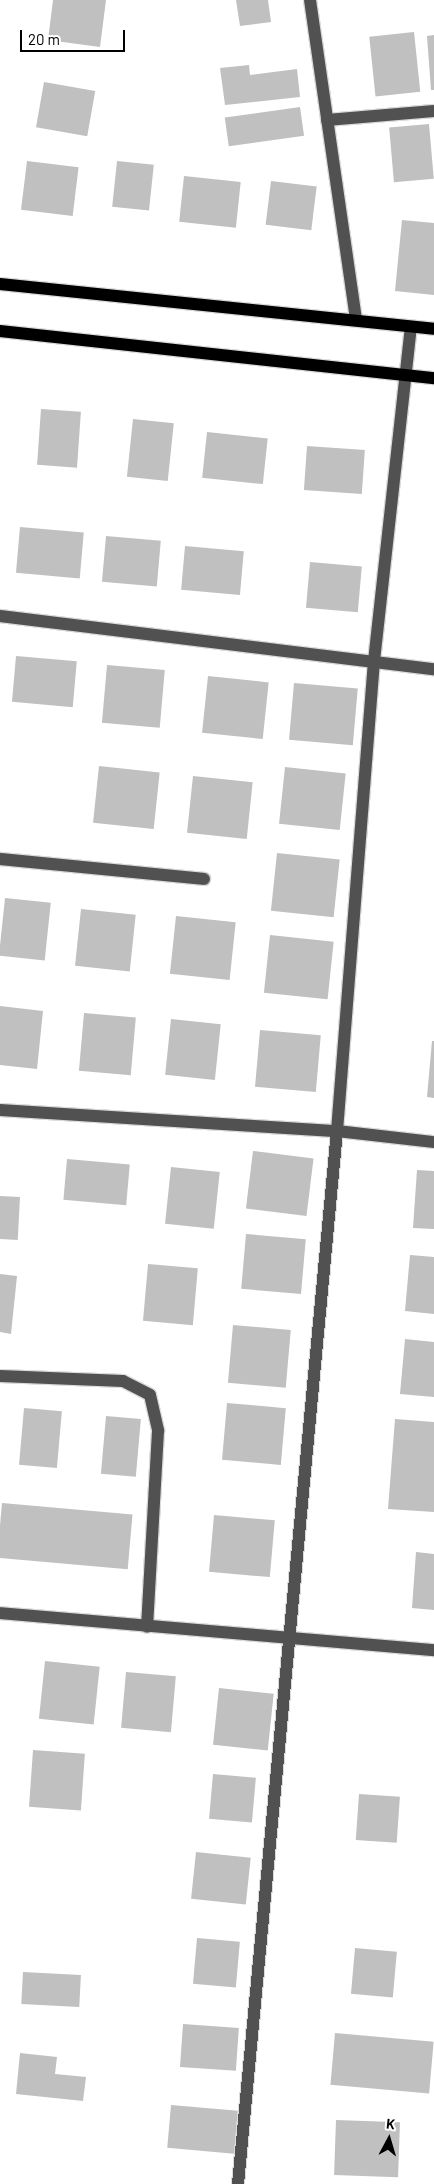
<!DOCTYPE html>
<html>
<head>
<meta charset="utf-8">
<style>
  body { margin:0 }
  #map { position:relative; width:434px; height:2184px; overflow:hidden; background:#fff; font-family:Barlow,sans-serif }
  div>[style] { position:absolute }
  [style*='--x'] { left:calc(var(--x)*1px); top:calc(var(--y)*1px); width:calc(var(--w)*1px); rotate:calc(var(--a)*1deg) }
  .building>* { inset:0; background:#c0c0c0; transform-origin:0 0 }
  .roads { filter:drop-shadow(1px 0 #dbdbdb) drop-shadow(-1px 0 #dbdbdb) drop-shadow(0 1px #dbdbdb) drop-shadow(0 -1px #dbdbdb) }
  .minor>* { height:12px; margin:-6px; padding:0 6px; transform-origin:6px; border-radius:6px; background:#515151 }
  .major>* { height:12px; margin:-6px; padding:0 6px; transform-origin:6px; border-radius:6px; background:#000 }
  span { translate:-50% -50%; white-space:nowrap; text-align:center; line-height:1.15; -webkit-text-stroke:5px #fff; paint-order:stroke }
  .north { position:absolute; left:364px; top:2114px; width:50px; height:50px; -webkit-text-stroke:4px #fff; paint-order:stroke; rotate:6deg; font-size:14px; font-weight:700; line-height:20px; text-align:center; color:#000 }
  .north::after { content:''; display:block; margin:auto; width:18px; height:22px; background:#000; clip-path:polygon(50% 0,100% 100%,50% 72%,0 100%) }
  .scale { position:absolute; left:20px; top:30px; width:105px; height:22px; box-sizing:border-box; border:2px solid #000; border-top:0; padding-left:6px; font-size:15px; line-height:18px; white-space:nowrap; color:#000; -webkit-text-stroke:4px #fff; paint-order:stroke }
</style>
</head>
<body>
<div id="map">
  <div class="building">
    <div style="clip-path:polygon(53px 0,106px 0,100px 47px,48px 40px)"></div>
    <div style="clip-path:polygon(236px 0,268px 0,271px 22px,240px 26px)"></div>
    <div style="left:414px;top:32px;width:60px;height:45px;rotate:84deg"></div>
    <div style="clip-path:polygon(434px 35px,434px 90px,431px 90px,427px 36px)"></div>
    <div style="clip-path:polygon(249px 65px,250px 75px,297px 69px,300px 97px,225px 105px,220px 68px)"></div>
    <div style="left:44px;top:82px;width:52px;height:46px;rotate:10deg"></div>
    <div style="left:300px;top:107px;width:29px;height:76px;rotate:82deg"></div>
    <div style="left:429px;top:124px;width:55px;height:40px;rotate:85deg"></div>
    <div style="left:27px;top:161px;width:52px;height:49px;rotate:7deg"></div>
    <div style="left:117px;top:161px;width:37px;height:46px;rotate:6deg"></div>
    <div style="left:184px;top:176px;width:57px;height:46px;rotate:6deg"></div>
    <div style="left:271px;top:181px;width:46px;height:44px;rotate:7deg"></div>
    <div style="clip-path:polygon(402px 220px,434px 223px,434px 295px,395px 291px)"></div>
    <div style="left:41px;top:409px;width:40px;height:56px;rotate:4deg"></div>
    <div style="left:133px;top:419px;width:41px;height:58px;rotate:6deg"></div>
    <div style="left:207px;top:432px;width:61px;height:46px;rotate:6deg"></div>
    <div style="left:307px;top:446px;width:58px;height:44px;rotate:4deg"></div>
    <div style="left:20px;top:527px;width:64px;height:46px;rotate:5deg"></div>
    <div style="left:106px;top:536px;width:55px;height:46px;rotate:5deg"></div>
    <div style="left:185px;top:546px;width:59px;height:44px;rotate:5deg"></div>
    <div style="left:310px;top:562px;width:52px;height:46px;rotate:5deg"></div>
    <div style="left:16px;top:656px;width:61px;height:46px;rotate:5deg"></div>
    <div style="left:107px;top:665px;width:58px;height:58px;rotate:5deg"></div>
    <div style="left:208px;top:676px;width:61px;height:57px;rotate:6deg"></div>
    <div style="left:294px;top:683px;width:64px;height:57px;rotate:5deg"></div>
    <div style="left:99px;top:766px;width:61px;height:57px;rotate:6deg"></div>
    <div style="left:285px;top:767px;width:61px;height:57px;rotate:6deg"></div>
    <div style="left:193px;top:776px;width:60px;height:57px;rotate:6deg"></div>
    <div style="left:277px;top:853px;width:63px;height:58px;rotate:6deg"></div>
    <div style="left:5px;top:898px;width:46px;height:58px;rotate:6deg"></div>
    <div style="left:81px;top:909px;width:55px;height:57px;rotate:6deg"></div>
    <div style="left:176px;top:916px;width:60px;height:58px;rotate:6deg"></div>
    <div style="left:270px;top:935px;width:64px;height:58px;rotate:6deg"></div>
    <div style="clip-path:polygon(0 1006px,43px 1011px,37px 1069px,0 1065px)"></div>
    <div style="left:84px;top:1013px;width:52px;height:58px;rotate:5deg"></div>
    <div style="left:171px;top:1019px;width:50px;height:56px;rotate:6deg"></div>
    <div style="left:260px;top:1030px;width:61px;height:57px;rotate:5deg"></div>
    <div style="clip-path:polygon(432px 1041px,434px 1041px,434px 1098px,427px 1097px)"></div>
    <div style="left:253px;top:1151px;width:61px;height:58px;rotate:7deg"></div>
    <div style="left:67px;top:1159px;width:63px;height:41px;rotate:5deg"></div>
    <div style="left:171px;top:1167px;width:49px;height:57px;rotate:6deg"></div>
    <div style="clip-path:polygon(417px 1170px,434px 1171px,434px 1229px,413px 1228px)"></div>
    <div style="left:0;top:1196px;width:20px;height:43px;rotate:3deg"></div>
    <div style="left:246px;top:1234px;width:60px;height:55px;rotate:5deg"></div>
    <div style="clip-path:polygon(410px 1255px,434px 1257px,434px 1314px,405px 1311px)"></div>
    <div style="left:148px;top:1264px;width:50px;height:57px;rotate:5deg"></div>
    <div style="clip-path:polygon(0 1274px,17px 1276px,11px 1334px,0 1332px)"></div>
    <div style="left:233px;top:1325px;width:58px;height:58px;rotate:5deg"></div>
    <div style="clip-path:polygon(405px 1339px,434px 1342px,434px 1397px,400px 1394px)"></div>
    <div style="left:227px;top:1403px;width:59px;height:57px;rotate:5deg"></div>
    <div style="left:24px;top:1408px;width:38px;height:57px;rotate:5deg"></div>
    <div style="left:106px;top:1416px;width:35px;height:58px;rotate:5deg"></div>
    <div style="clip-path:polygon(395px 1419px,434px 1422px,434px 1512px,388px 1509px)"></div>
    <div style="left:2px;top:1503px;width:131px;height:55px;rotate:5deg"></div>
    <div style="left:214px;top:1515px;width:61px;height:57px;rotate:5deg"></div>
    <div style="clip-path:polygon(416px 1552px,434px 1554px,434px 1610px,412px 1608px)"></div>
    <div style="left:45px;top:1661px;width:55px;height:58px;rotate:6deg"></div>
    <div style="left:126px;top:1672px;width:50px;height:56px;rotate:5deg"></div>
    <div style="left:219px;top:1688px;width:55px;height:57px;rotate:6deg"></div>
    <div style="left:33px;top:1750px;width:52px;height:57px;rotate:4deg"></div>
    <div style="left:213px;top:1774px;width:43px;height:45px;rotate:5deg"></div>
    <div style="left:359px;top:1794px;width:41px;height:46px;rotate:4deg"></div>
    <div style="left:196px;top:1852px;width:55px;height:47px;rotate:6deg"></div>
    <div style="left:197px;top:1938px;width:43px;height:46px;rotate:5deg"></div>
    <div style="left:355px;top:1948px;width:42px;height:46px;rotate:5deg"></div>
    <div style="left:23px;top:1972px;width:58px;height:32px;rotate:3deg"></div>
    <div style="left:183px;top:2024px;width:56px;height:43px;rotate:4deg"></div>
    <div style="left:335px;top:2033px;width:99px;height:52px;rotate:5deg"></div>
    <div style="clip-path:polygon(20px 2053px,57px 2057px,55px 2074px,86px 2077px,83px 2101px,16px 2094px)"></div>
    <div style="left:171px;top:2105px;width:67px;height:43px;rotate:5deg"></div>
    <div style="left:336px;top:2120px;width:64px;height:55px;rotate:2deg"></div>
  </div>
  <div class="roads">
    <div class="minor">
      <div style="--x:310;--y:0;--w:322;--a:81.8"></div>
      <div style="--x:327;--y:120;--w:107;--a:-4.8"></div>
      <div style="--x:0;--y:616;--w:437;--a:7"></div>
      <div style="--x:0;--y:859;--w:205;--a:5.6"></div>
      <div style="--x:0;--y:1110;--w:338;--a:3.6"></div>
      <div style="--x:337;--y:1131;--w:98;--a:6.5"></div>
      <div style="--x:0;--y:1376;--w:123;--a:2.3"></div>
      <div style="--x:123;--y:1381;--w:30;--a:27"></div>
      <div style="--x:150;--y:1395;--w:37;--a:77"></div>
      <div style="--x:158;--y:1431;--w:196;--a:93.2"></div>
      <div style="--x:0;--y:1613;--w:436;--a:4.9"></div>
      <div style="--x:238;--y:2184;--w:1058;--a:-84.63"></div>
      <div style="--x:337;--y:1131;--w:471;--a:-85.5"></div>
      <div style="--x:374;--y:661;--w:336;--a:-83.7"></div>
    </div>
    <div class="major">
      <div style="--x:0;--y:284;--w:436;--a:5.9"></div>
      <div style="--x:0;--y:331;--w:437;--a:6.2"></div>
    </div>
  </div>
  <div class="north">K</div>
  <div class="scale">20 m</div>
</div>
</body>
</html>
